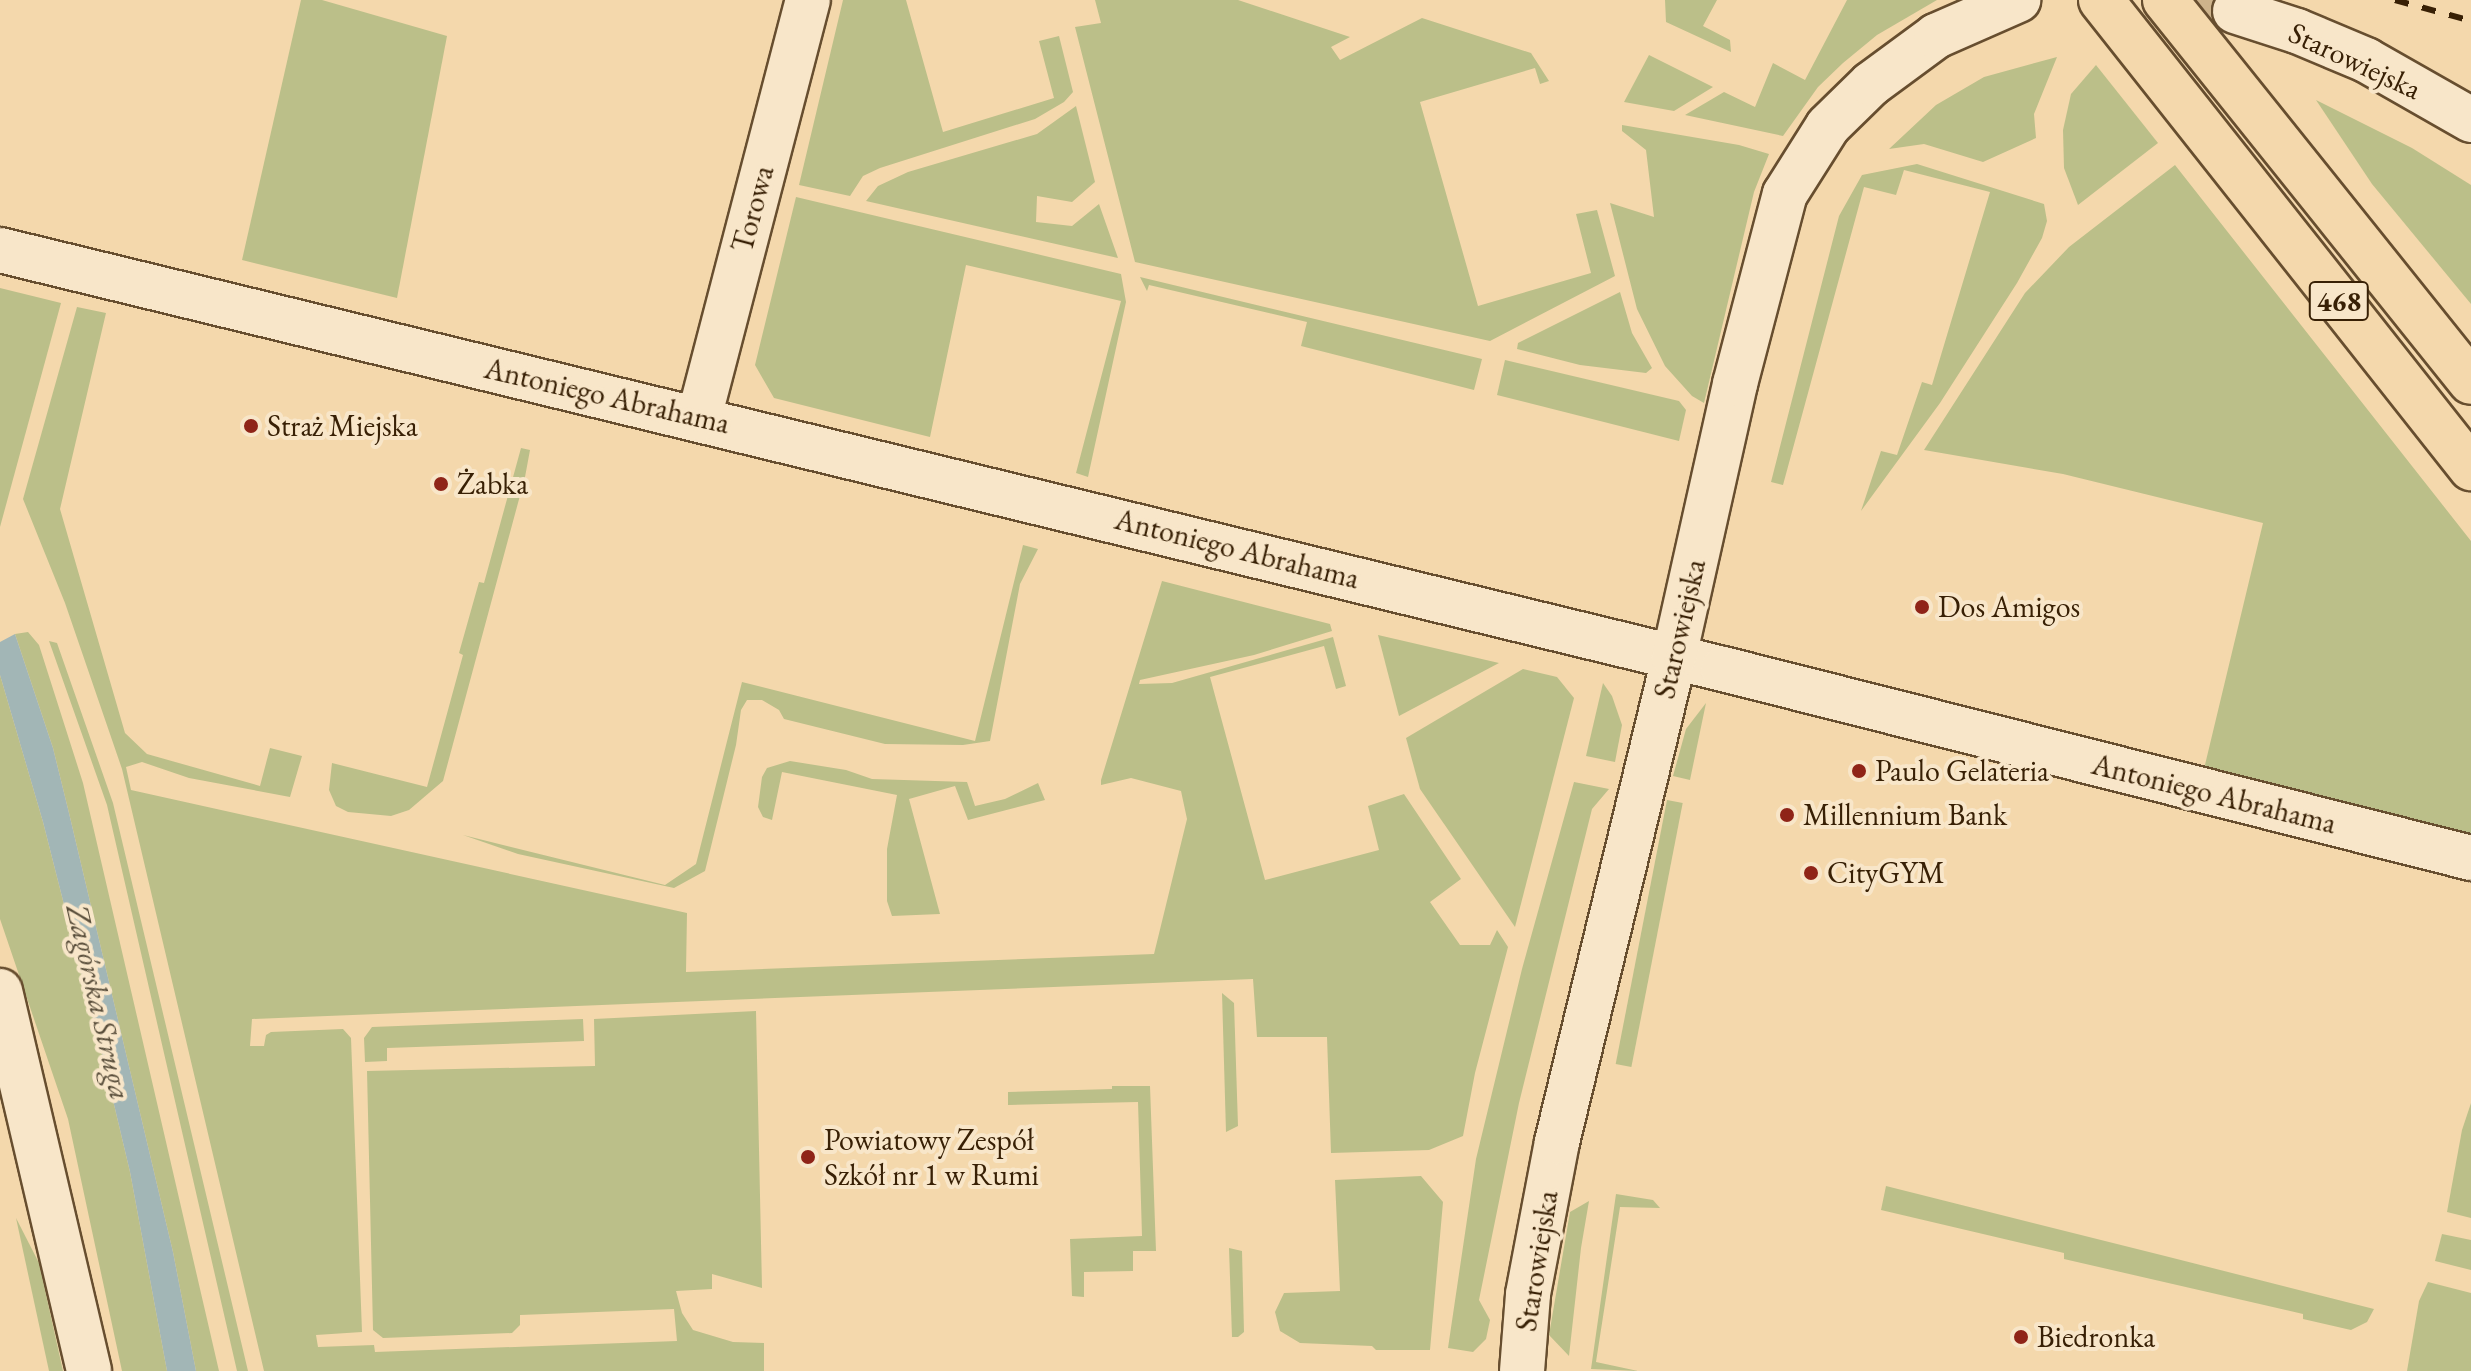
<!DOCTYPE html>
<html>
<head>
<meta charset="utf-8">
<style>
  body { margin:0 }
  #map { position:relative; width:2471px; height:1371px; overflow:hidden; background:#f4d8ac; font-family:"EB Garamond",serif }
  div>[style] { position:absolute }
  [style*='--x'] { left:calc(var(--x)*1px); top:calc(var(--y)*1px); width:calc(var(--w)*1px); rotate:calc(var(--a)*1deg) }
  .green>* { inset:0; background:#bbbf89; transform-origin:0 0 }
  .water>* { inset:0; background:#a2b6b6 }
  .secondary-tunnel>* { height:44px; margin-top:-22px; transform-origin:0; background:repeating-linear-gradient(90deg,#ceb38b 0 44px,transparent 0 66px) }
  .roads { filter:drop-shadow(2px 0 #674e2f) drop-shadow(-2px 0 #674e2f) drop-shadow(0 2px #674e2f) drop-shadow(0 -2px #674e2f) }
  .street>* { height:44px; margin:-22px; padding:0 22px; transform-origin:22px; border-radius:22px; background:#f8e6c9 }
  .secondary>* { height:44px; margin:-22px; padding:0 22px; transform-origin:22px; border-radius:22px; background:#f8e6c9 }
  .primary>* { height:44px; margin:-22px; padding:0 22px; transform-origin:22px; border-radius:22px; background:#f4d8ac }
  .rail>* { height:6px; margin-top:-3px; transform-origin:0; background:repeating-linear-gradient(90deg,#382005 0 14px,transparent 0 28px) }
  .dots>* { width:22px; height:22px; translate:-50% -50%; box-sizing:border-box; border:4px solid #f8e6c9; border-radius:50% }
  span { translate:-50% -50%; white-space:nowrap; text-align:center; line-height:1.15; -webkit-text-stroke:8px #f8e6c9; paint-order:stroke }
  .shield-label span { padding:2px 6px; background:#f8e6c9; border:2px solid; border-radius:6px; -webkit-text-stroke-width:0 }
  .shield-label { font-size:28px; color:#382005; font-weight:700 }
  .street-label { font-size:30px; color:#382005 }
  .poi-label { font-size:30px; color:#382005 }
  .left { translate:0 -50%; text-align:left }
  .water-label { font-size:32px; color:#584d3a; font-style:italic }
</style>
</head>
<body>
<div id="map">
  <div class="green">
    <div style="clip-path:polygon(301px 0,322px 0,447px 36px,397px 298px,242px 260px)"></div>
    <div style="clip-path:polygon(843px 0,906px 0,943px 132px,1054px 98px,1039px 41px,1059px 36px,1073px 92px,1064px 102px,1035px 119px,880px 168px,863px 176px,850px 196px,799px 185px)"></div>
    <div style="clip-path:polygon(1095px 0,1238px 0,1350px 37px,1331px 47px,1340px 60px,1422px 18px,1531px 53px,1549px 81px,1540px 84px,1535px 68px,1420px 102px,1478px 306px,1591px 273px,1576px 214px,1597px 210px,1615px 276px,1490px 341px,1135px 262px,1075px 27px,1101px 23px)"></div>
    <div style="clip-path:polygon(1665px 0,1717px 0,1703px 26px,1730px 40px,1731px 52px,1666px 22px)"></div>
    <div style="clip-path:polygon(1847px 0,1937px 0,1877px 35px,1843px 63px,1818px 87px,1783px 136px,1685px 115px,1724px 92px,1755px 107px,1773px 63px,1805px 80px)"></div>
    <div style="clip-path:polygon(1649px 55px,1713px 87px,1674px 111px,1624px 102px)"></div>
    <div style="clip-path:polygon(2057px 57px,2034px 114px,2036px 138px,1983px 162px,1924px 144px,1889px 149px,1936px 105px,1984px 77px)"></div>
    <div style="clip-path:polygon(2096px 65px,2158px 143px,2078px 205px,2064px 168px,2063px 130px,2071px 94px)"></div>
    <div style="clip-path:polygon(2316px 100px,2412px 148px,2471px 185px,2471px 304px,2372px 184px)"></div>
    <div style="clip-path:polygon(1076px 106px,1095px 182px,1072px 202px,1037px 196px,1036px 222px,1072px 226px,1099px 204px,1118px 258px,866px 201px,878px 186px,908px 172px,1037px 134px)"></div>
    <div style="clip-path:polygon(1622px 125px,1739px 145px,1769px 154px,1754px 192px,1704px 403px,1692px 396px,1665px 366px,1637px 309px,1610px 203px,1654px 217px,1646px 150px,1622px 131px)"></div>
    <div style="clip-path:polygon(1917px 164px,2044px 204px,2047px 221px,2042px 238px,2017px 283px,1940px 403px,1861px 511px,1881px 451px,1897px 455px,1922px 382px,1932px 385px,1990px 192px,1904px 170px,1896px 195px,1864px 187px,1783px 485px,1771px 482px,1839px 216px,1862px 175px)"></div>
    <div style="clip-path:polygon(2175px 165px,2471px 541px,2471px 838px,2204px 769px,2263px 523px,2063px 474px,1924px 450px,2025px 293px,2069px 247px)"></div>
    <div style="clip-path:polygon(796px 197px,1121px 274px,1126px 302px,1088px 477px,1076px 473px,1121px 301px,966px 265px,930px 437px,774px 398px,755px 365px)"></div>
    <div style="clip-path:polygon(1140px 277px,1482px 359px,1474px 390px,1301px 346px,1307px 322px,1149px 285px,1147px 291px)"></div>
    <div style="clip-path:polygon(0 288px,61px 303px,0 527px)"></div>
    <div style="clip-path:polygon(1620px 292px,1632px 333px,1652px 368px,1646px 373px,1580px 365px,1517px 349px,1518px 343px)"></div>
    <div style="clip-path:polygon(77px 307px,106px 313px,60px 509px,125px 733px,147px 754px,260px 786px,270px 748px,302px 756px,290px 797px,189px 778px,142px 762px,126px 767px,131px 790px,687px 913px,686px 972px,1154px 954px,1187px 819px,1181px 791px,1131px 778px,1101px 785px,1101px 780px,1162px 581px,1330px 624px,1332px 631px,1254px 655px,1140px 680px,1139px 684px,1172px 683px,1333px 637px,1346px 686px,1336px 689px,1324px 646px,1210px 677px,1265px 880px,1379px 850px,1368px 806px,1404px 794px,1461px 879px,1430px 902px,1460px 945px,1490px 945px,1497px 930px,1508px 947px,1475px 1073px,1463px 1136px,1429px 1150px,1331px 1153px,1327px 1037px,1257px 1037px,1253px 979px,252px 1019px,250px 1046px,264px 1046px,266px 1035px,271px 1032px,343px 1029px,351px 1038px,362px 1332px,316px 1335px,318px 1347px,374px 1345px,375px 1352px,677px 1341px,674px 1309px,520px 1315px,520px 1325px,512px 1333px,383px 1338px,373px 1330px,367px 1071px,595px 1066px,594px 1019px,756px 1011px,762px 1288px,712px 1274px,712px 1289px,676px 1291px,682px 1313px,693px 1330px,733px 1342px,764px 1343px,764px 1371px,264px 1371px,122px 769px,65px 603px,23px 499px)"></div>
    <div style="clip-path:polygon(1505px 360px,1679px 401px,1686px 410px,1679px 441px,1497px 395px)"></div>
    <div style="clip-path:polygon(521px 448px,530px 450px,525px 477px,443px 781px,409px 810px,391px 816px,348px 812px,336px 806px,329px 790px,332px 763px,427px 787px,463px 655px,459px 653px,479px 582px,484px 583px)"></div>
    <div style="clip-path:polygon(1023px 545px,1038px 549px,1020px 584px,990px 741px,963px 745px,885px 744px,784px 719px,779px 710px,762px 700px,747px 700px,741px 710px,736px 745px,705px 871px,674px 888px,518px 854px,463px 835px,665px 885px,696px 864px,742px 682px,975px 741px)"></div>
    <div style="clip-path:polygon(28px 632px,39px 645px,83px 783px,219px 1371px,196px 1371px,173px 1252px,69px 813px,53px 748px,15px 634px)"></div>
    <div style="clip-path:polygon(1378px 635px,1499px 663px,1399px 716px)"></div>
    <div style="clip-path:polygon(49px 641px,57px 643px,113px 803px,248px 1371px,237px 1371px,107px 805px)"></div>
    <div style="clip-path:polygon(1523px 669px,1557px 677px,1574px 698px,1515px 927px,1420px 789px,1406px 738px)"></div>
    <div style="clip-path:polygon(0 675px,43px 822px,102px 1054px,130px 1172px,167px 1371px,122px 1371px,68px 1119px,0 919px)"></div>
    <div style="clip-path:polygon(1603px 683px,1612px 696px,1622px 725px,1615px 762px,1586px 756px)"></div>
    <div style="clip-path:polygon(1706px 703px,1690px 780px,1673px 776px,1686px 729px)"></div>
    <div style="clip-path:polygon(790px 761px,846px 770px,872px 779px,967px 782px,975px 806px,1005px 799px,1038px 783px,1045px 800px,968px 820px,955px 786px,909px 799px,940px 914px,892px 916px,887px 901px,887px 849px,897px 795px,782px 772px,772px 820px,763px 817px,758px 807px,762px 777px,767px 768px)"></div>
    <div style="clip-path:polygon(1574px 782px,1609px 789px,1592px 809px,1519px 1103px,1479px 1300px,1490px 1320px,1486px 1339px,1473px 1352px,1448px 1348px,1476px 1159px,1522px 969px)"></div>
    <div style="left:1667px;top:800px;width:16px;height:269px;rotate:11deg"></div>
    <div style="clip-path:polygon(1222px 993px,1234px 1003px,1238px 1126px,1226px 1132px)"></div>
    <div style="clip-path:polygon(583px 1019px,584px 1041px,387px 1048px,387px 1061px,365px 1062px,364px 1038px,372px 1027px)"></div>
    <div style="clip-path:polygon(1112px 1086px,1150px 1086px,1156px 1251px,1133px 1251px,1133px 1271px,1084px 1272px,1084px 1297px,1072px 1296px,1070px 1239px,1142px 1236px,1138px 1102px,1008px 1105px,1008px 1092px,1112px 1089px)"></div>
    <div style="clip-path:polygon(2471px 1103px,2471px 1218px,2447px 1212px,2462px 1130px)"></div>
    <div style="clip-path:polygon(1421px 1176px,1443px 1202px,1430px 1350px,1376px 1350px,1372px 1346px,1300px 1343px,1280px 1331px,1275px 1312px,1284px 1293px,1340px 1291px,1335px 1180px)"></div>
    <div style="clip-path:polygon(1886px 1186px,2165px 1256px,2374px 1309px,2367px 1322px,2351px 1330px,2303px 1319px,2303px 1314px,2064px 1259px,2064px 1253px,1881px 1210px)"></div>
    <div style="clip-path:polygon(1616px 1194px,1653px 1200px,1660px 1208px,1620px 1207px,1596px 1362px,1638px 1371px,1591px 1369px)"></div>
    <div style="clip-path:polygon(1589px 1201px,1581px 1248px,1569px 1356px,1549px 1335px,1570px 1212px)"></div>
    <div style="clip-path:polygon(16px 1218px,39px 1263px,63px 1371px,49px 1371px)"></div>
    <div style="clip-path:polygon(2442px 1234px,2471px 1240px,2471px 1270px,2435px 1261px)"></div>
    <div style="clip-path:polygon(1229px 1248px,1242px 1251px,1244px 1332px,1238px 1337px,1232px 1337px)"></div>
    <div style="clip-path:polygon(2428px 1282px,2471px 1293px,2471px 1371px,2407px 1371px,2419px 1301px)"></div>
  </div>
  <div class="water">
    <div style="clip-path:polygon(15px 634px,53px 748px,69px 813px,173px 1252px,196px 1371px,167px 1371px,130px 1172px,102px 1054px,43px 822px,0 675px,0 642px)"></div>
  </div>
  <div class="secondary-tunnel">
    <div style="--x:2186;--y:0;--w:50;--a:12.7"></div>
  </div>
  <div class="roads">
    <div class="street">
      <div style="--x:0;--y:250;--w:1773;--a:13.67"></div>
      <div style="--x:1723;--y:669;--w:772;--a:14.18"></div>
      <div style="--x:699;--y:418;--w:432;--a:-75.4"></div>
      <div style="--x:0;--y:991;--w:390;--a:76.8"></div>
    </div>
    <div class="secondary">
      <div style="--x:2235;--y:11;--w:65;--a:17.9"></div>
      <div style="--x:2297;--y:31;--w:75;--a:22.8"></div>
      <div style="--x:2366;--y:60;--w:121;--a:29.7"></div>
      <div style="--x:1522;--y:1371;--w:77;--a:-85.5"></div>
      <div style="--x:1528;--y:1294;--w:155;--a:-79.2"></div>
      <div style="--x:1557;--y:1142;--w:499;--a:-76.4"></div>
      <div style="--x:1674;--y:657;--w:280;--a:-77.4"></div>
      <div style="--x:1735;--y:384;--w:196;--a:-75.3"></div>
      <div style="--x:1785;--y:194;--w:80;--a:-57.7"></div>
      <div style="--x:1828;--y:126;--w:60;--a:-44.3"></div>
      <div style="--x:1871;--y:84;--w:81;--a:-36.4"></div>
      <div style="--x:1936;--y:36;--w:90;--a:-23.7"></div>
    </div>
    <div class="primary">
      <div style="--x:2101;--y:0;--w:597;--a:51.67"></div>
      <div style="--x:2165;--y:0;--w:489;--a:51.3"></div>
    </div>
  </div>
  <div class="rail">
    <div style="--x:2395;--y:0;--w:79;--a:15.4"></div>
  </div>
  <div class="dots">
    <div style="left:251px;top:426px;background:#8f2418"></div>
    <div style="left:441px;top:484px;background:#8f2418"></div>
    <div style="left:1922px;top:607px;background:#8f2418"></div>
    <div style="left:1859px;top:771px;background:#8f2418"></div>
    <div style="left:1787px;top:815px;background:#8f2418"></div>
    <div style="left:1811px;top:873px;background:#8f2418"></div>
    <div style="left:808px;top:1157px;background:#8f2418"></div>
    <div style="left:2021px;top:1337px;background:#8f2418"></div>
  </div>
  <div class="shield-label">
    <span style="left:2339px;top:301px">468</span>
  </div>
  <div class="street-label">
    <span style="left:2355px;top:61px;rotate:25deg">Starowiejska</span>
    <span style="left:753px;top:209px;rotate:-75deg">Torowa</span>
    <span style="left:607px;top:396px;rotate:13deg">Antoniego Abrahama</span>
    <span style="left:1237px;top:549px;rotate:14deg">Antoniego Abrahama</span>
    <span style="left:1680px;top:629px;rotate:-77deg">Starowiejska</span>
    <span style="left:2214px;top:794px;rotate:14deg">Antoniego Abrahama</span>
    <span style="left:1537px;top:1261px;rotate:-81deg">Starowiejska</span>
  </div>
  <div class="poi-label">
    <span class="left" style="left:267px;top:426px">Straż Miejska</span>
    <span class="left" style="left:457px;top:484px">Żabka</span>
    <span class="left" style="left:1938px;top:607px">Dos Amigos</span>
    <span class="left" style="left:1875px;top:771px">Paulo Gelateria</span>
    <span class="left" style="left:1803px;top:815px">Millennium Bank</span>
    <span class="left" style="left:1827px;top:873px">CityGYM</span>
    <span class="left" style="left:824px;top:1157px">Powiatowy Zespół<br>Szkół nr 1 w Rumi</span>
    <span class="left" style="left:2037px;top:1337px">Biedronka</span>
  </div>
  <div class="water-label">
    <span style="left:99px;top:1002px;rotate:77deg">Zagórska Struga</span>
  </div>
</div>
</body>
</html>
